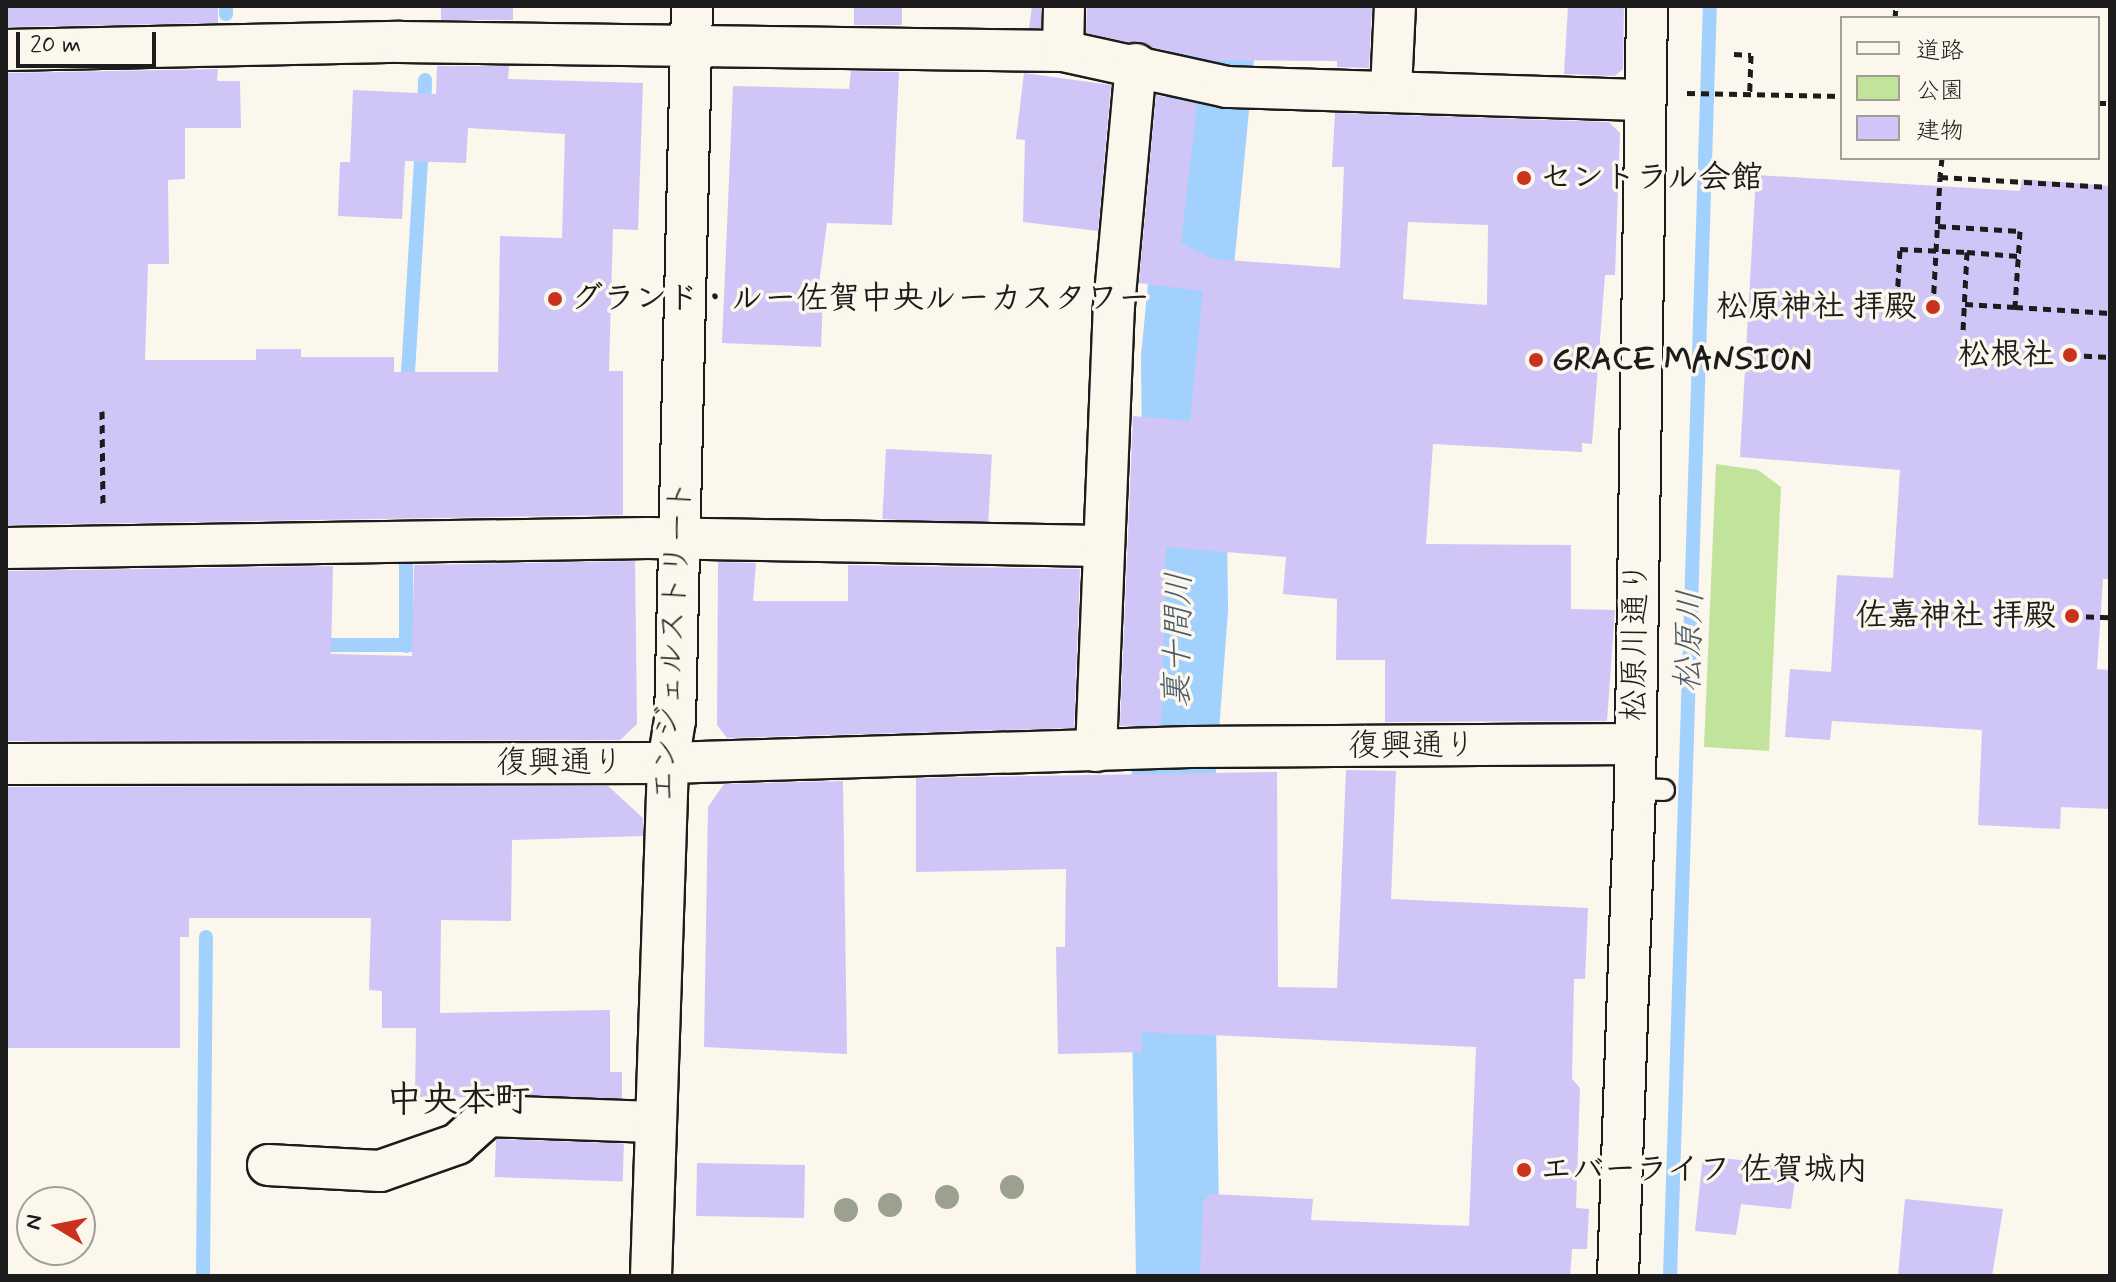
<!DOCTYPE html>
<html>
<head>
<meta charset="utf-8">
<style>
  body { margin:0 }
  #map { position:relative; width:2116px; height:1282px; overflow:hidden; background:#fbf7ec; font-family:Mynerve,"Klee One",sans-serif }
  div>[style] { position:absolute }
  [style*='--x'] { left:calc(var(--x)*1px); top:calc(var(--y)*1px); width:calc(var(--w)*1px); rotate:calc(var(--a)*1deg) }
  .green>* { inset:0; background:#c2e39c }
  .stream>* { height:14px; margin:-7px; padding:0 7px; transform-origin:7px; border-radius:7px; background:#a3d1fe }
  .river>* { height:84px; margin:-42px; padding:0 42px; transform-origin:42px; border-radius:42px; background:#a3d1fe }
  .building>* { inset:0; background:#d0c5f7; transform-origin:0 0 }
  .path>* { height:5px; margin-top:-2.5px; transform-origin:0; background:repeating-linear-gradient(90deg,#1c1c1c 0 8px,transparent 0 14px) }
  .roads { filter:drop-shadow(2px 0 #1c1c1c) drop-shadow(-2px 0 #1c1c1c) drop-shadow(0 2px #1c1c1c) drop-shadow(0 -2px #1c1c1c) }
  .lane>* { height:20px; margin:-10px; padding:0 10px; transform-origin:10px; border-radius:10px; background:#fbf7ec }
  .street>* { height:40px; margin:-20px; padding:0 20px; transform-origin:20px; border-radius:20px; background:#fbf7ec }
  .trees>* { width:24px; height:24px; margin:-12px; border-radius:50%; background:#9ca08e }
  .dots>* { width:22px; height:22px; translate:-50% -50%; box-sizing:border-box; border:4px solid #fbf7ec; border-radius:50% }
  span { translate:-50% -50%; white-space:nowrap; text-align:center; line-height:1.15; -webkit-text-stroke:7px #fbf7ec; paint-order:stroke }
  .poi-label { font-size:32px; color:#1c1c1c; font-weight:700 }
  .left { translate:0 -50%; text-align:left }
  .right { translate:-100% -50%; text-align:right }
  .street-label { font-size:32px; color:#1c1c1c }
  .water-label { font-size:34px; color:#4b5b6b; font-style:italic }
  .quarter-label { font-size:36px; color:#1c1c1c; font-weight:700 }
  .frame { position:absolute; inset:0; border:8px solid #1c1c1c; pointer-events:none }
  .legend { position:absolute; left:1840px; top:16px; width:260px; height:144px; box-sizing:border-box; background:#fbf7ec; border:2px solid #a29f99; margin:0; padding:10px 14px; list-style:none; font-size:24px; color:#1c1c1c }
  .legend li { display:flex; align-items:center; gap:16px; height:40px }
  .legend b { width:40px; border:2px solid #a29f99 }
  .north { position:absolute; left:16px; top:1186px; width:80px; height:80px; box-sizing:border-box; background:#fbf7ec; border:2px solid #a29f99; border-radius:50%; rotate:280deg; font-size:22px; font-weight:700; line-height:32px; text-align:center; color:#1c1c1c }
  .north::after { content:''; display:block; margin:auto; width:28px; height:36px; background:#c8321e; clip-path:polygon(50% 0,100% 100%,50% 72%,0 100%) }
  .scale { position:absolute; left:16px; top:32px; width:140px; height:36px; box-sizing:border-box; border:4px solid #1c1c1c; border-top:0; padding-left:10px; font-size:24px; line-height:28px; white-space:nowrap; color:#1c1c1c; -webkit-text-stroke:6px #fbf7ec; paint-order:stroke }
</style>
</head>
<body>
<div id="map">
  <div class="green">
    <div style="clip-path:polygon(1716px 464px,1758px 470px,1781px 487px,1769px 751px,1704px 747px)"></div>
  </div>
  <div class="stream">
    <div style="--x:226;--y:14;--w:8;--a:-90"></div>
    <div style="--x:424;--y:110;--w:30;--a:-88"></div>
    <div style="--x:407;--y:389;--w:246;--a:-86.5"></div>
    <div style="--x:314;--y:645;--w:116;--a:0"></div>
    <div style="--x:406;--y:646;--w:104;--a:-90"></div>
    <div style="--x:203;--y:1276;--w:339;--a:-89.5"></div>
    <div style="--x:1670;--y:1276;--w:1271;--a:-88.2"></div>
  </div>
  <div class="river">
    <div style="--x:1178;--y:1276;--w:467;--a:-90.9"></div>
    <div style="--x:1171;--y:809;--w:202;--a:-85.7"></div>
    <div style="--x:1186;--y:608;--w:250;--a:-90.7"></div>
    <div style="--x:1183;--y:358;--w:354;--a:-84.5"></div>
  </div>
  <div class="building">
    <div style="clip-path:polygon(6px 6px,218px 6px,218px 23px,6px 27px)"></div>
    <div style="left:441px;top:6px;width:72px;height:14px"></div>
    <div style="left:854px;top:6px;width:48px;height:19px"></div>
    <div style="clip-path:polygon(1032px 6px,1041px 6px,1041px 28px,1029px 28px)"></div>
    <div style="clip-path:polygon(1087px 6px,1372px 6px,1369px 68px,1337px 67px,1337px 61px,1211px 60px,1086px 33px)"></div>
    <div style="clip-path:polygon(1568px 6px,1624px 6px,1623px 69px,1615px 76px,1564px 74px)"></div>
    <div style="clip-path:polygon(437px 66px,509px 66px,508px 79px,643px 83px,638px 230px,613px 229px,609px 371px,623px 371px,623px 515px,6px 525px,6px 73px,218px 69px,217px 81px,240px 81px,241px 128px,185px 128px,185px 179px,168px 180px,169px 264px,148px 264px,145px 360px,256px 360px,256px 349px,301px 349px,301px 357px,394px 357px,394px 372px,498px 372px,500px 236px,562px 238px,565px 134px,468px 128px,466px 163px,405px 161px,402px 219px,338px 216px,340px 162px,350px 162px,353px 90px,436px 94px)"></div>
    <div style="clip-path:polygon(851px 71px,899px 72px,892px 225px,827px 223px,817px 299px,823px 299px,821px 347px,722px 343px,733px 86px,849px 89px)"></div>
    <div style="clip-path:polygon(1024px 73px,1111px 85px,1098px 231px,1023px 222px,1025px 140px,1016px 139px)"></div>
    <div style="clip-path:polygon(evenodd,1156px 95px,1197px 104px,1181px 243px,1213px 259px,1340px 268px,1344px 167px,1332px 167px,1335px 113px,1609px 122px,1620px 133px,1615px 275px,1605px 275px,1592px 444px,1582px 443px,1582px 452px,1433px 444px,1426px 544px,1571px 545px,1571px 609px,1615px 610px,1607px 721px,1385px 722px,1385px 660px,1336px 660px,1337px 599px,1283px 594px,1286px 557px,1166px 547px,1161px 725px,1120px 726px,1133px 416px,1190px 421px,1203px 291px,1139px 283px,1156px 95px,1408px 222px,1488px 225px,1487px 305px,1403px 299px,1408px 222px)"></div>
    <div style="clip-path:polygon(1756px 175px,2020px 191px,2022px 179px,2110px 186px,2110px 579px,2103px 579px,2097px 669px,2110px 670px,2110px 809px,2061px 807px,2060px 829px,1978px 825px,1982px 730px,1832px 721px,1830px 740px,1785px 737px,1790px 669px,1831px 672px,1837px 575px,1893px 578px,1900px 470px,1740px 457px)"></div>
    <div style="left:886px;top:449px;width:106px;height:70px;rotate:3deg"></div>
    <div style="clip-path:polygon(635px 561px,637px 724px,620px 740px,6px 741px,6px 571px,333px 566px,331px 654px,412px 656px,414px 565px)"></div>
    <div style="clip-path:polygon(718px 562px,756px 563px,753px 601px,848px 601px,848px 565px,1080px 569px,1074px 728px,727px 738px,717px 725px)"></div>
    <div style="clip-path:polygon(1346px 770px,1396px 771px,1391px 899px,1588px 908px,1585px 979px,1574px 979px,1572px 1079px,1580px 1088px,1576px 1208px,1589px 1209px,1587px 1249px,1572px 1249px,1570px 1276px,1200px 1276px,1203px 1201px,1211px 1194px,1313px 1199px,1311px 1220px,1469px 1226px,1476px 1047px,1142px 1032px,1142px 1052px,1058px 1054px,1056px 947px,1065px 947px,1066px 869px,916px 872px,916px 778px,1277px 772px,1278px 987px,1337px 988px)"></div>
    <div style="clip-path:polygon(843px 781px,847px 1054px,704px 1047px,708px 807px,724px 784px)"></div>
    <div style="clip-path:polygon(608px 786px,643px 818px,643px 836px,512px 840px,511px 921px,441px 920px,440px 1013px,610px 1010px,610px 1072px,622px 1072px,622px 1098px,415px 1097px,416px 1028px,382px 1028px,382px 991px,369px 990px,371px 918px,189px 918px,189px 937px,180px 937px,180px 1048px,6px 1048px,6px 787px)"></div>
    <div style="left:496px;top:1139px;width:128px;height:38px;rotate:2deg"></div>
    <div style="clip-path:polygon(1703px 1156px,1797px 1166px,1791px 1209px,1741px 1204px,1736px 1235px,1695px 1231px)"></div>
    <div style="left:697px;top:1163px;width:108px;height:53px;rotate:1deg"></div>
    <div style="clip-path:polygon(1905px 1199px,2003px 1209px,1992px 1276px,1898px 1276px)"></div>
  </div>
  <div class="path">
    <div style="--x:1895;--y:18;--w:12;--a:-85"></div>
    <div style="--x:1734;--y:54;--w:17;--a:3"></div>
    <div style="--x:1751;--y:55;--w:38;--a:92"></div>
    <div style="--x:1687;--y:93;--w:155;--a:1.1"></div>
    <div style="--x:2098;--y:103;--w:12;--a:0"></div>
    <div style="--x:1942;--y:158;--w:19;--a:96"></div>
    <div style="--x:1940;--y:177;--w:170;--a:3.4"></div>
    <div style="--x:1938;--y:226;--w:82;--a:3.5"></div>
    <div style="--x:2020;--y:231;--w:76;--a:93.8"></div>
    <div style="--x:2015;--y:307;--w:95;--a:3.6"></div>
    <div style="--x:1967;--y:252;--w:51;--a:4.5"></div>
    <div style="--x:1897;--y:300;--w:51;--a:-86.6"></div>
    <div style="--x:1900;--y:249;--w:67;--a:2.6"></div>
    <div style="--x:1967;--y:252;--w:80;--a:92.9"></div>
    <div style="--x:1965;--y:304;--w:50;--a:3.4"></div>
    <div style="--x:1933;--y:307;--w:130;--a:-86.9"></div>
    <div style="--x:2070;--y:355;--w:40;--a:2.9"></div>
    <div style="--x:102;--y:411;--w:94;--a:89.4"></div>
    <div style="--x:2072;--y:616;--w:38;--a:2"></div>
  </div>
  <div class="roads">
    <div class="lane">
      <div style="--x:1635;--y:789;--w:29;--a:2"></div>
    </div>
    <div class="street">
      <div style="--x:6;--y:50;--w:394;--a:-1.2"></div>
      <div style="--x:400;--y:42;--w:663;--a:0.78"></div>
      <div style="--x:1063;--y:51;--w:168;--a:12.4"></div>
      <div style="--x:1227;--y:87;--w:417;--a:1.8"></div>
      <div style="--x:1063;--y:51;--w:45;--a:-88.7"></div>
      <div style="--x:1391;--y:90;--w:84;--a:-87.3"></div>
      <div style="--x:6;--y:548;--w:642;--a:-0.89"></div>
      <div style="--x:648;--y:538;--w:453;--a:1"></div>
      <div style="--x:1096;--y:751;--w:445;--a:-87.7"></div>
      <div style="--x:1114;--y:306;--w:243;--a:-84.8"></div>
      <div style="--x:6;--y:764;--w:662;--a:-0.09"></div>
      <div style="--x:668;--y:763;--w:522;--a:-1.76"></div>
      <div style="--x:1190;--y:747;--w:445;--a:-0.4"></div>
      <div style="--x:268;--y:1165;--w:112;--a:3.1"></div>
      <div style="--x:380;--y:1171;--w:82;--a:-19.3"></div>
      <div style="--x:457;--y:1144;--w:42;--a:-42.1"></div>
      <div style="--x:488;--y:1116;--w:165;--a:2.1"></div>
      <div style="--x:651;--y:1276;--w:513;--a:-88.1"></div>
      <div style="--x:668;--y:763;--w:44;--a:-80.8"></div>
      <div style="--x:675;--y:720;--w:714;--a:-88.64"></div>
      <div style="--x:1618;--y:1276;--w:487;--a:-88"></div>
      <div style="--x:1635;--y:789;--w:783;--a:-89.12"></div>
    </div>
  </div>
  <div class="trees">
    <div style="left:1012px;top:1187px"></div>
    <div style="left:947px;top:1197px"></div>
    <div style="left:890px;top:1205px"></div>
    <div style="left:846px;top:1210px"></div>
  </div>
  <div class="dots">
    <div style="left:1524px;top:178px;background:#c8321e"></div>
    <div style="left:555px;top:299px;background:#c8321e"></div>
    <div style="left:1933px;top:307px;background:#c8321e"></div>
    <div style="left:2070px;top:355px;background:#c8321e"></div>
    <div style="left:1536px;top:360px;background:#c8321e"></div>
    <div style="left:2072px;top:616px;background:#c8321e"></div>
    <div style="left:1524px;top:1170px;background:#c8321e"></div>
  </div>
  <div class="poi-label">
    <span class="left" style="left:1540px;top:178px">セントラル会館</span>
    <span class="left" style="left:571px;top:299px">グランド・ルー佐賀中央ルーカスタワー</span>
    <span class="right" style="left:1917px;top:307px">松原神社 拝殿</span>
    <span class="right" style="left:2054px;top:355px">松根社</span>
    <span class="left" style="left:1552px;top:360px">GRACE MANSION</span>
    <span class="right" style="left:2056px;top:616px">佐嘉神社 拝殿</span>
    <span class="left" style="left:1540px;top:1170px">エバーライフ 佐賀城内</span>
  </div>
  <div class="street-label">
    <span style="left:673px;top:641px;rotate:-87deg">エンジェルストリート</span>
    <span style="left:1636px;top:641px;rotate:-89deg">松原川通り</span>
    <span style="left:1412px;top:746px">復興通り</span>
    <span style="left:560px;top:763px">復興通り</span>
  </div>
  <div class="water-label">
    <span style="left:1179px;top:640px;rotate:-89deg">裏十間川</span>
    <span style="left:1690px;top:641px;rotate:-88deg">松原川</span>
  </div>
  <div class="quarter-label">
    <span style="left:458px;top:1102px">中央本町</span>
  </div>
  <div class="frame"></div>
  <ul class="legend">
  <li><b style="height:10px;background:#fbf7ec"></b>道路</li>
  <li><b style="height:22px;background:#c2e39c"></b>公園</li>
  <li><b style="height:22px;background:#d0c5f7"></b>建物</li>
  </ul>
  <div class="north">N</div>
  <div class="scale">20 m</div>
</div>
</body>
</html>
